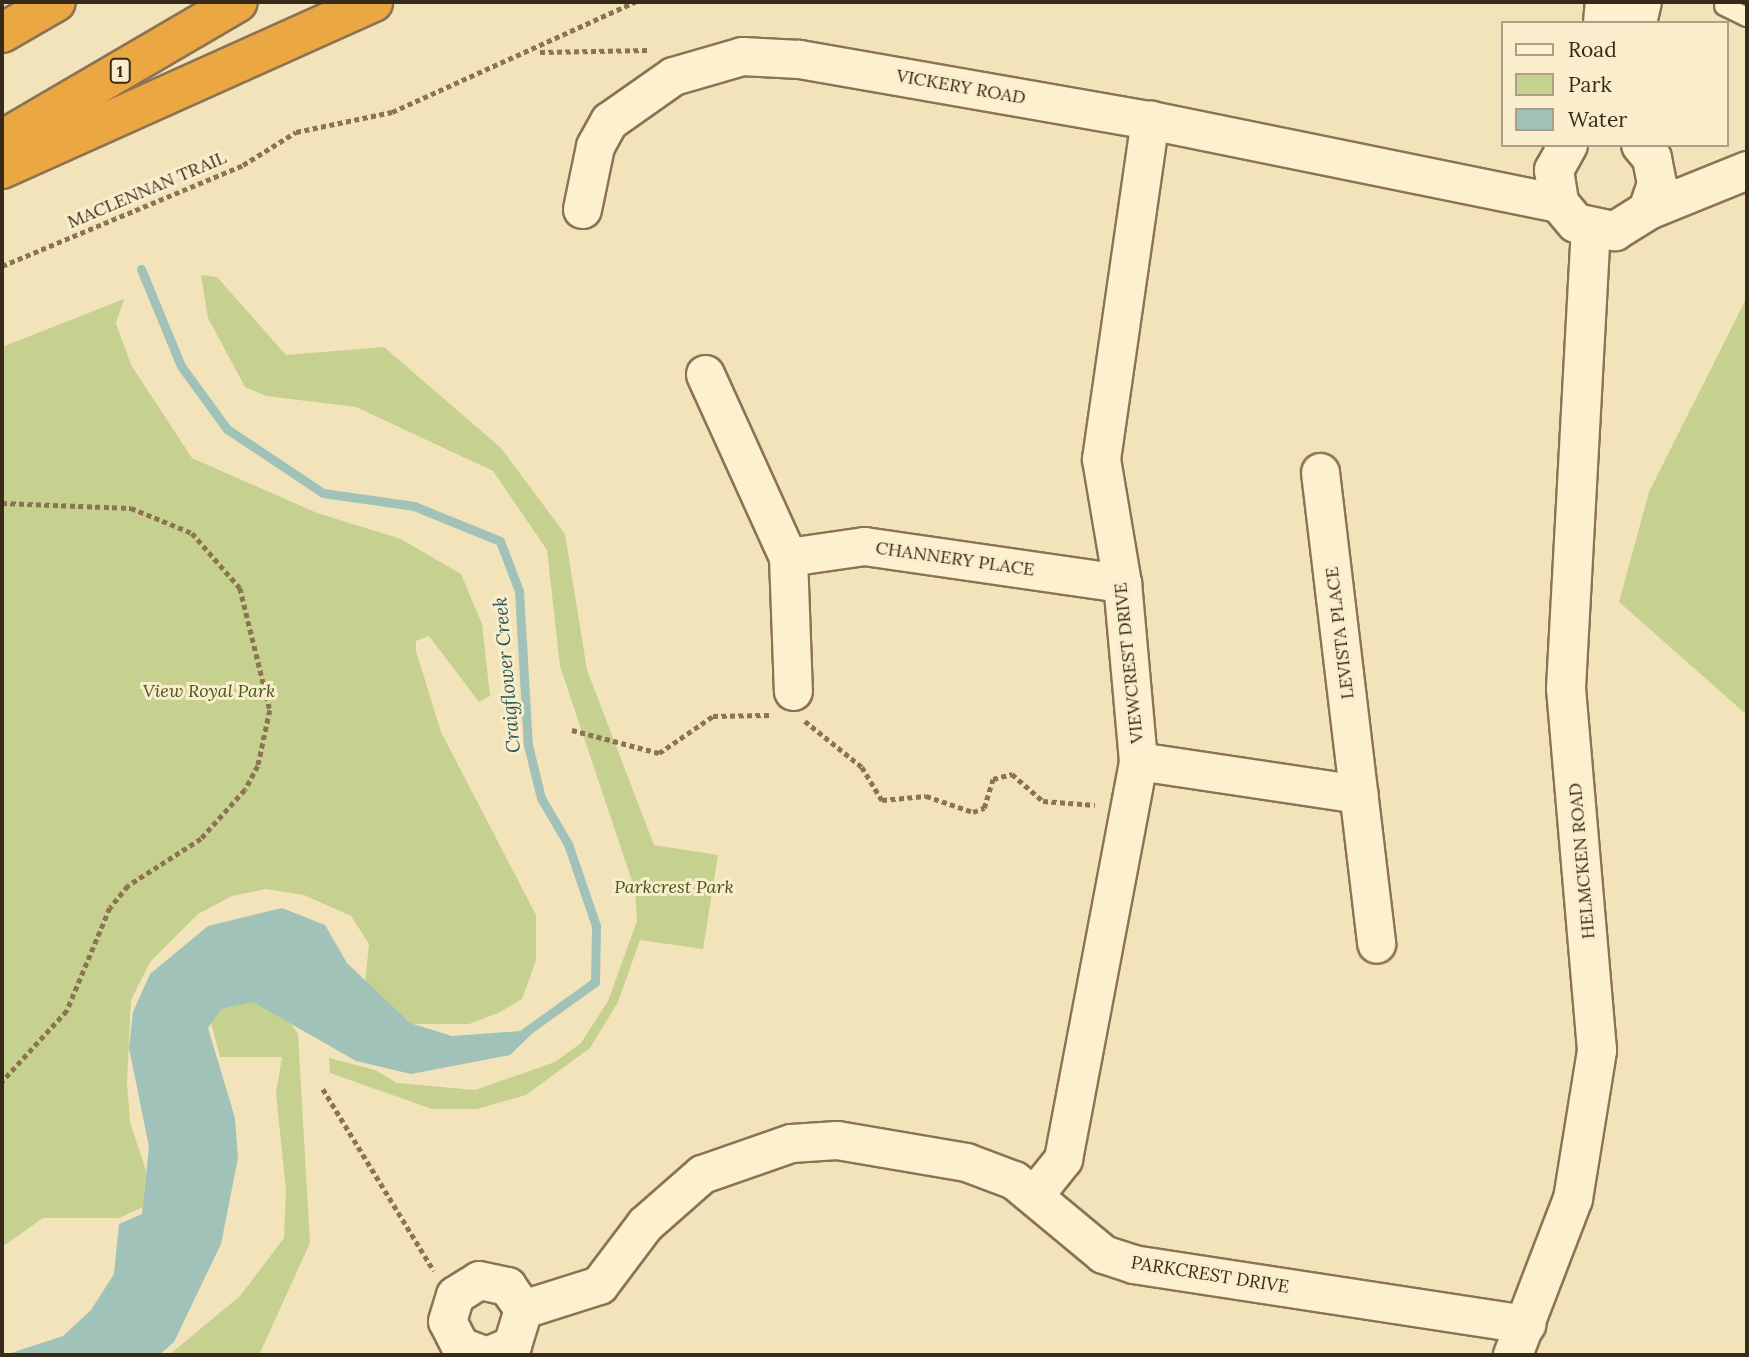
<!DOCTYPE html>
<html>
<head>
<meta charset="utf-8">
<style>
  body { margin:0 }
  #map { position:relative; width:1749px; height:1357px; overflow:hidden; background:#f2e3bb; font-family:Lora,serif }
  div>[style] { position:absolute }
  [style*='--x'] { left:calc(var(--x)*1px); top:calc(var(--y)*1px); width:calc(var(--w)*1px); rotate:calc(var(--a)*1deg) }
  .green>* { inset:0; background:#c7d18f }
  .water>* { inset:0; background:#a0c2b9 }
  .stream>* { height:9px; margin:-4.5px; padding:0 4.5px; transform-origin:4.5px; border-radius:4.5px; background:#a0c2b9 }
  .path>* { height:4.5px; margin-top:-2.25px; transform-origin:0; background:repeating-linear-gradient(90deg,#8b7353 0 5px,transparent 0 8.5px) }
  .roads { filter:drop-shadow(2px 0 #8b7353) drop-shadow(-2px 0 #8b7353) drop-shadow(0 2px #8b7353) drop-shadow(0 -2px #8b7353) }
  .lane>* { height:18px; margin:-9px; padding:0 9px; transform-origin:9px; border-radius:9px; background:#fcf0cf }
  .street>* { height:37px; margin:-18.5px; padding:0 18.5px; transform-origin:18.5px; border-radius:18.5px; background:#fcf0cf }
  .secondary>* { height:38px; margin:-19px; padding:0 19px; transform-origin:19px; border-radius:19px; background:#fcf0cf }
  .highway>* { height:38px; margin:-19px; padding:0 19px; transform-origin:19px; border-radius:19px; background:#eba742 }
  span { translate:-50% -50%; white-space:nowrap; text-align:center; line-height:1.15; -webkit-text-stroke:6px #f9edcc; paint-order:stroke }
  .shield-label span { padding:2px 5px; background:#f9edcc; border:2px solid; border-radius:5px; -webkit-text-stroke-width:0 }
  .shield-label { font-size:16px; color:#382a1a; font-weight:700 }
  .street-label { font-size:18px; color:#382a1a }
  .park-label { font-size:18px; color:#47571e; font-style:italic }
  .water-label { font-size:19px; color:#285a58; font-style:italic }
  .frame { position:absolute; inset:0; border:4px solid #382a1a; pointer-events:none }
  .legend { position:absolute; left:1501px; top:21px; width:228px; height:126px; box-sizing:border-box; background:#f9edcc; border:2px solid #ac9f85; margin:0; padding:9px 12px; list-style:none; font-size:21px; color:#382a1a }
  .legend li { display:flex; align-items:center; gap:14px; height:35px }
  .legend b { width:35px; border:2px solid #ac9f85 }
</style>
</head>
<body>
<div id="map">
  <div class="green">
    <div style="clip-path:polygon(201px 275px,217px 277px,286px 355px,384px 347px,501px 448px,565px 534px,587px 670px,654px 845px,718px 855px,703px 949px,640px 940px,618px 1002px,590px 1048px,526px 1095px,477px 1109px,432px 1109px,330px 1073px,329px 1058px,375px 1070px,397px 1083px,475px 1090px,555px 1062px,581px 1043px,608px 1001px,637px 921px,635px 890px,560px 666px,547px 550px,493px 471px,356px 407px,266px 396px,245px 387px,208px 318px)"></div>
    <div style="clip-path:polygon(1747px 297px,1747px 715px,1619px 602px,1649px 492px)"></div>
    <div style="clip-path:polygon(124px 299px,116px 323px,131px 365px,192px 458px,317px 513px,401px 539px,461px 574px,482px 624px,490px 696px,479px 702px,429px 636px,416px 641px,416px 651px,441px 732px,536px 915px,536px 960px,522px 999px,498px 1013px,469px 1024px,401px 1024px,371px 999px,365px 983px,369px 944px,351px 916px,304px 895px,266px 889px,232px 896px,198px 914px,150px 962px,131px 1000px,127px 1083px,130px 1122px,146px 1171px,143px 1207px,119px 1218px,43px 1218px,2px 1247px,2px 347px)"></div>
    <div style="clip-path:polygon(272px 994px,298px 1034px,310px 1243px,259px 1355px,169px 1355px,240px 1296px,284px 1238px,286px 1191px,276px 1093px,282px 1057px,220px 1057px,208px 1010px)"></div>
  </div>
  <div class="water">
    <div style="clip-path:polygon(282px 908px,325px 925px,347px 963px,410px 1023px,452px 1036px,536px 1030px,510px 1055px,411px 1074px,356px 1061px,253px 1002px,221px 1009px,208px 1028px,235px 1118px,238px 1158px,221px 1244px,174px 1342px,159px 1355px,5px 1355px,63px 1336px,91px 1310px,114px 1274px,119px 1224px,142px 1214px,149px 1147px,129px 1048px,133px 1012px,150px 974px,208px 926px)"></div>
  </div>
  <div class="stream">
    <div style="--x:141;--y:269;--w:105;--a:67.6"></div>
    <div style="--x:181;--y:366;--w:78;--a:53.9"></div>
    <div style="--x:227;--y:429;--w:115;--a:33.7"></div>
    <div style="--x:323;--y:493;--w:92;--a:8.1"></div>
    <div style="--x:414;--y:506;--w:93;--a:22.1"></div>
    <div style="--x:500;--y:541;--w:53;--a:69.2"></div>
    <div style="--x:519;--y:591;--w:154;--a:86.7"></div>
    <div style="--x:528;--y:745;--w:55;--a:76.2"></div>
    <div style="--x:541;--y:798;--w:53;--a:59.6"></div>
    <div style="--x:568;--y:844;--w:87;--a:71.1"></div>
    <div style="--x:596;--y:926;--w:56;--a:91"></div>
    <div style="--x:595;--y:982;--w:87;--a:144.3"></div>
  </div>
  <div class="path">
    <div style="--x:540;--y:52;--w:110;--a:-1"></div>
    <div style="--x:2;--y:266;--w:261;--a:-22.7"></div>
    <div style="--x:243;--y:165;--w:62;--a:-31.9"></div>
    <div style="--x:296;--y:132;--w:98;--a:-11.8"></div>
    <div style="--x:392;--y:112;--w:267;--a:-24.4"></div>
    <div style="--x:2;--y:503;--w:129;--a:2.2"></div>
    <div style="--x:131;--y:508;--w:66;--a:22.3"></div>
    <div style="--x:192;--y:533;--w:73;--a:48.9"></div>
    <div style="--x:240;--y:588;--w:126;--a:76.2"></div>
    <div style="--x:270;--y:710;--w:57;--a:102.1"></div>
    <div style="--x:258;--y:766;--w:27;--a:118"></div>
    <div style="--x:245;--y:790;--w:66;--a:131.9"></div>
    <div style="--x:201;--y:839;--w:87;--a:147.2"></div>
    <div style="--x:128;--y:886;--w:28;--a:129"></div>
    <div style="--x:110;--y:908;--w:112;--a:112.7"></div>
    <div style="--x:67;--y:1011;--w:96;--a:132.5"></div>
    <div style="--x:805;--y:721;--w:73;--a:38.9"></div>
    <div style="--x:862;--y:767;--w:39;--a:59"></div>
    <div style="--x:882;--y:800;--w:44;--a:-5.2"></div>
    <div style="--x:926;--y:796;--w:50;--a:18.8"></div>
    <div style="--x:973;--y:812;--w:12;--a:-20"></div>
    <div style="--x:984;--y:808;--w:30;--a:-73"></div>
    <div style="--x:993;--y:779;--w:20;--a:-15"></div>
    <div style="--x:1012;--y:774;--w:41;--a:41.1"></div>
    <div style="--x:1043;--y:801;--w:52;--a:4.4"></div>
    <div style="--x:572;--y:730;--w:90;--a:14.8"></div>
    <div style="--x:659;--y:753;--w:65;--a:-34.4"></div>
    <div style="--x:713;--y:716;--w:58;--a:-1"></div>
    <div style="--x:323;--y:1089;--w:213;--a:58.6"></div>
  </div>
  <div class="roads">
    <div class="lane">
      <div style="--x:1724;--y:6;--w:25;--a:26"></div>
    </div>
    <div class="street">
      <div style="--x:582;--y:209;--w:64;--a:-78.3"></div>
      <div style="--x:595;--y:146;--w:29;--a:-61"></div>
      <div style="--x:609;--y:121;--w:78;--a:-35.1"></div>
      <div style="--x:673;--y:76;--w:72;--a:-16.2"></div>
      <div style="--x:742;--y:56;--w:57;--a:3"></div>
      <div style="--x:799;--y:59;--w:356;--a:9.9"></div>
      <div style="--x:1150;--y:120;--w:417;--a:11.5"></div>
      <div style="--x:1648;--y:210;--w:107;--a:-22"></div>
      <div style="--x:705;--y:374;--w:201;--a:65.6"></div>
      <div style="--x:788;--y:557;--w:134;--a:87.9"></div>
      <div style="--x:1320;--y:472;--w:475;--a:83.2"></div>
      <div style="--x:788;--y:557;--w:77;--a:-8.2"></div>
      <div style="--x:864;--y:546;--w:261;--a:8.2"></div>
      <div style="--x:1138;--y:761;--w:223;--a:8.5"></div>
      <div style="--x:1035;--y:1194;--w:45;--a:-51.3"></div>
      <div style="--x:1063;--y:1159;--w:405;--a:-79.3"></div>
      <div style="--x:1138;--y:761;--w:179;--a:-95.1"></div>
      <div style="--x:1122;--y:583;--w:126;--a:-99.6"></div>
      <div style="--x:1101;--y:459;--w:343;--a:-81.8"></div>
      <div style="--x:523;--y:1309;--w:80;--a:-17.5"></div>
      <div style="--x:599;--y:1285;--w:76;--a:-53"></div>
      <div style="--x:645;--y:1224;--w:76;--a:-41.3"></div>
      <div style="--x:702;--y:1174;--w:94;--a:-19.2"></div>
      <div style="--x:791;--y:1143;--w:46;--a:-3.7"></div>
      <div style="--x:837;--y:1140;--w:131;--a:9.7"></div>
      <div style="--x:966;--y:1162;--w:51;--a:20.6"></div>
      <div style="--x:1014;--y:1180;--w:116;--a:39.7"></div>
      <div style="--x:1103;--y:1254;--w:32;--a:18"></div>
      <div style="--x:1133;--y:1264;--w:398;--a:8.7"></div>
      <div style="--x:484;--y:1355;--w:26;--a:-159"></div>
      <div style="--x:460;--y:1346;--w:28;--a:-117"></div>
      <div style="--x:447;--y:1321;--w:27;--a:-73"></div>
      <div style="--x:455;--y:1295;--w:28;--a:-32"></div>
      <div style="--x:479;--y:1280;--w:29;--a:12"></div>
      <div style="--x:507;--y:1286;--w:28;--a:55"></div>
      <div style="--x:523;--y:1309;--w:38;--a:107"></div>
      <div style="--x:512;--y:1345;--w:25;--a:157"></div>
    </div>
    <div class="secondary">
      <div style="--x:1603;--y:23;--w:21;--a:-85"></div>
      <div style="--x:1637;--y:23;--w:22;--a:-77"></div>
      <div style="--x:1568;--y:145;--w:29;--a:119"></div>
      <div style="--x:1554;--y:170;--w:33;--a:81"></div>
      <div style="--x:1559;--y:203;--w:26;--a:50"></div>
      <div style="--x:1576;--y:223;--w:40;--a:12"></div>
      <div style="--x:1615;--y:231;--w:39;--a:-32"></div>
      <div style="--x:1648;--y:210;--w:28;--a:-71"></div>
      <div style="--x:1657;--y:184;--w:26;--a:-101"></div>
      <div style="--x:1652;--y:158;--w:17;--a:-130"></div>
      <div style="--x:1513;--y:1355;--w:167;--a:-69"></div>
      <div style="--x:1573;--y:1199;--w:151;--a:-80.8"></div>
      <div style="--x:1597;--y:1050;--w:363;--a:-94.9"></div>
      <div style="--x:1566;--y:688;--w:460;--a:-86.9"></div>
    </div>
    <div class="highway">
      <div style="--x:2;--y:33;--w:62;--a:-29.9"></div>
      <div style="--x:2;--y:140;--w:273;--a:-30.3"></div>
      <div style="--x:2;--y:169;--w:407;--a:-24.2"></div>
    </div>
  </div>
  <div class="shield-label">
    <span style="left:120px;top:71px">1</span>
  </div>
  <div class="street-label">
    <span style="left:961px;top:87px;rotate:10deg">VICKERY ROAD</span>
    <span style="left:147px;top:190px;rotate:-23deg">MACLENNAN TRAIL</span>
    <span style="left:955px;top:559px;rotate:8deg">CHANNERY PLACE</span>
    <span style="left:1340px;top:633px;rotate:-97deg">LEVISTA PLACE</span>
    <span style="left:1129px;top:663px;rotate:-96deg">VIEWCREST DRIVE</span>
    <span style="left:1582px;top:861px;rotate:-95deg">HELMCKEN ROAD</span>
    <span style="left:1210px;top:1275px;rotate:9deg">PARKCREST DRIVE</span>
  </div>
  <div class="park-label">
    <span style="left:209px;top:691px">View Royal Park</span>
    <span style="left:674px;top:887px">Parkcrest Park</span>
  </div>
  <div class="water-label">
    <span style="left:507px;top:675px;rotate:-95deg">Craigflower Creek</span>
  </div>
  <div class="frame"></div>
  <ul class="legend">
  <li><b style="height:9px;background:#fcf0cf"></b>Road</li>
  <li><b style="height:19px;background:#c7d18f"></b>Park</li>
  <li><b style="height:19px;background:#a0c2b9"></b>Water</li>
  </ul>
</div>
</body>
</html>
